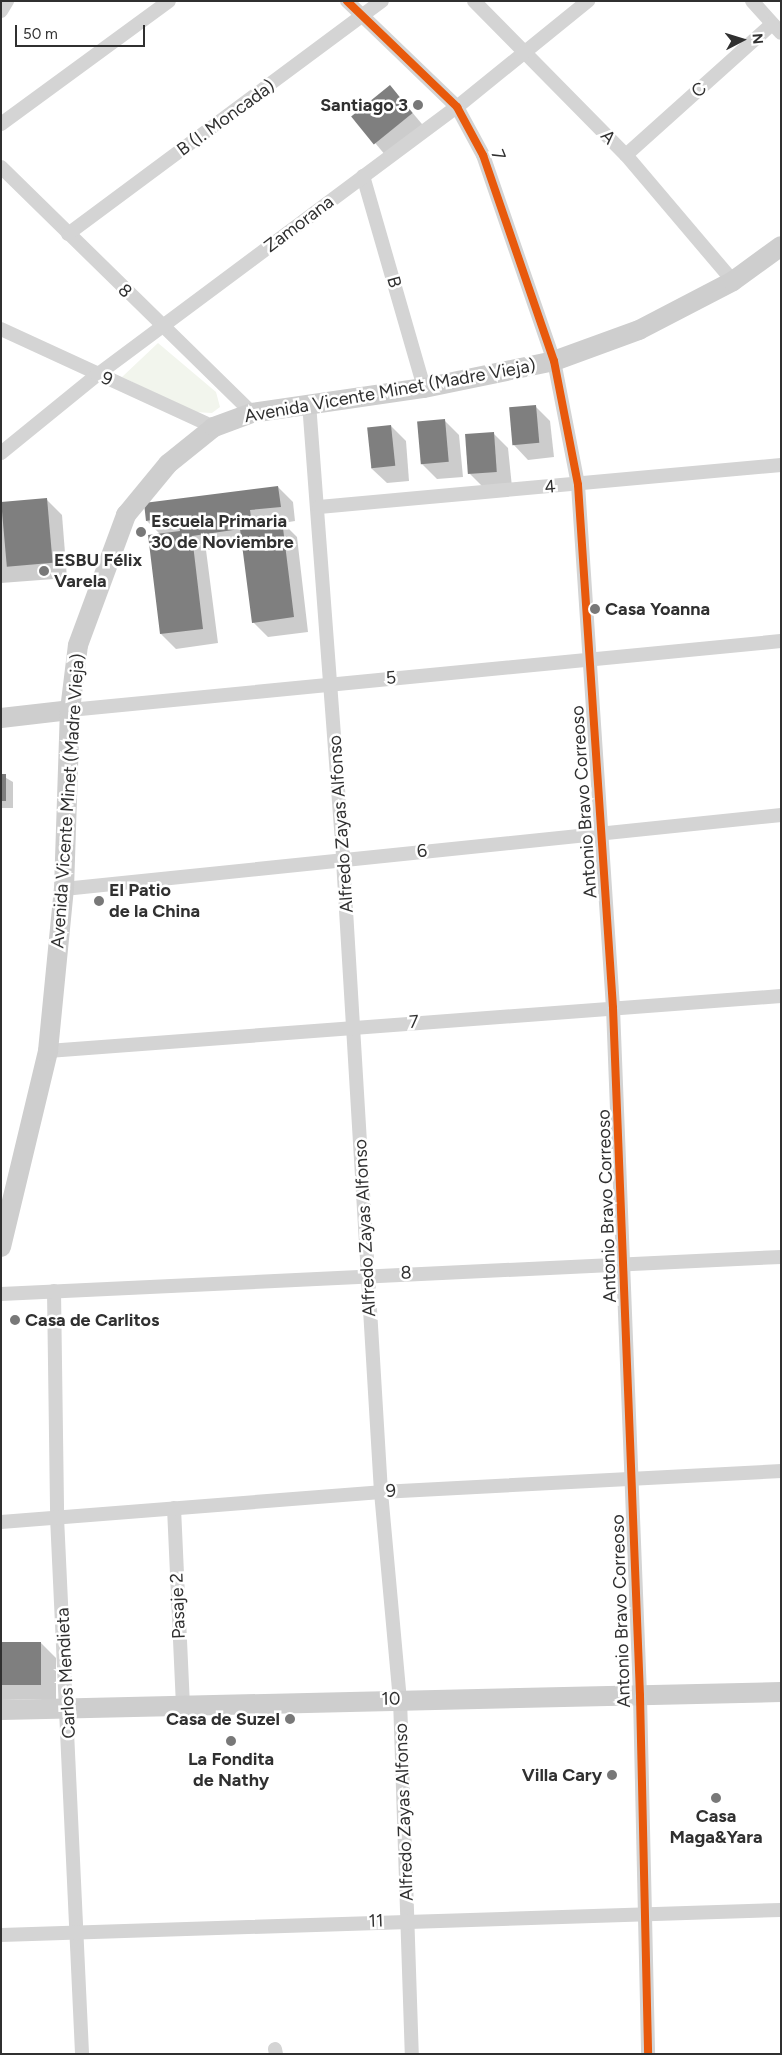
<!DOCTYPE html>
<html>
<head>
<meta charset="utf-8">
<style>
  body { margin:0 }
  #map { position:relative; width:782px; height:2055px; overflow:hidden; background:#fff; font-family:Figtree,sans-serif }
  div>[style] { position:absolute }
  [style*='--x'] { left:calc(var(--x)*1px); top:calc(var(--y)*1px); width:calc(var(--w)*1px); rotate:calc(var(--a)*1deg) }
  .green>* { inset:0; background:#f2f5ed }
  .shadow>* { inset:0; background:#0003; transform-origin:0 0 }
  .building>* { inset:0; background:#7f7f7f; transform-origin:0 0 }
  .street>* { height:14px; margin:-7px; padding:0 7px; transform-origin:7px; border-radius:7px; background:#d4d4d4 }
  .secondary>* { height:20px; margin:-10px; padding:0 10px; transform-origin:10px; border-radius:10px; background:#cecece }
  .cycleway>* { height:8px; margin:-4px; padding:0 4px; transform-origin:4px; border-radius:4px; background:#e8590c }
  .dots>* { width:14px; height:14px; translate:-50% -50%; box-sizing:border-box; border:2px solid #fff; border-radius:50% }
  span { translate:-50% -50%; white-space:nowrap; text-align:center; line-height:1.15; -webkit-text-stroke:5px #fff; paint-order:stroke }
  .street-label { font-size:18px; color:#303030 }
  .poi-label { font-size:18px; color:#303030; font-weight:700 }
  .right { translate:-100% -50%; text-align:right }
  .left { translate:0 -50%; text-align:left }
  .frame { position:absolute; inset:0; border:2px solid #303030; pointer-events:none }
  .north { position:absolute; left:717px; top:15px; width:50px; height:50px; -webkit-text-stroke:4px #fff; paint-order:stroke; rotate:85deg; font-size:14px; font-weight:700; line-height:20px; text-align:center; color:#303030 }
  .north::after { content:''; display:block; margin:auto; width:18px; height:22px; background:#303030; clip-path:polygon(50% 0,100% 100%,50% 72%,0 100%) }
  .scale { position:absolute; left:15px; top:25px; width:130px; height:22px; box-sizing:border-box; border:2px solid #303030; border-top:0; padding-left:6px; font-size:15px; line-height:18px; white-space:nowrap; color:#303030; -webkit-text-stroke:4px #fff; paint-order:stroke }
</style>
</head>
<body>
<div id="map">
  <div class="green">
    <div style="clip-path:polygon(158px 343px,216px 392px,220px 407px,212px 413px,194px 412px,122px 377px)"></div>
  </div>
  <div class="shadow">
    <div style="left:390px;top:86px;width:51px;height:48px;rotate:50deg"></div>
    <div style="clip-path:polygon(535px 406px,550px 421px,554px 457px,528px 460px,513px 444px)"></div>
    <div style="clip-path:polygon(444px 420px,459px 435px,463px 477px,437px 479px,422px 464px)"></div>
    <div style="clip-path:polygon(391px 426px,406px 441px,409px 481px,387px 483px,371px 468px)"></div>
    <div style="clip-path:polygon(493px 433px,508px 448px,512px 487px,485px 489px,470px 474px)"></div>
    <div style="clip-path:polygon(278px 487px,293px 502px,295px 521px,283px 523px,297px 537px,308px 632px,268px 637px,253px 622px,244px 546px,206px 550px,218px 643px,176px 649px,161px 634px,161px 535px,147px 521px)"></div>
    <div style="clip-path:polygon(47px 500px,62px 515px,67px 578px,1px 583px,1px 504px)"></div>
    <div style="clip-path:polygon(1px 775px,13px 782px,13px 808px,1px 808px)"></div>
    <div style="clip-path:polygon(1px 1643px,41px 1643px,56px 1658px,56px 1699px,1px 1700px)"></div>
  </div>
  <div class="building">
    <div style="left:390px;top:85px;width:36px;height:50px;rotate:51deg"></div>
    <div style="left:536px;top:405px;width:38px;height:27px;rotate:85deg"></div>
    <div style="left:445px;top:419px;width:43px;height:28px;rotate:85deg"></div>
    <div style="left:391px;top:425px;width:41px;height:24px;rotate:84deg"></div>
    <div style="left:494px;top:432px;width:40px;height:29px;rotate:86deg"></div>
    <div style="clip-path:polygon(278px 486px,281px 507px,250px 510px,252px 524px,282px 520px,294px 617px,252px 623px,240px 529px,192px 536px,203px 629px,160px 634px,148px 535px,180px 531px,178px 517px,146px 521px,144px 503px)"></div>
    <div style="left:47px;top:498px;width:65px;height:46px;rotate:85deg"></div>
    <div style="left:1px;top:774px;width:5px;height:27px"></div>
    <div style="left:1px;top:1642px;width:40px;height:43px"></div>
  </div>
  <div class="street">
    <div style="--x:347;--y:1;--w:153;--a:43.9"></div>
    <div style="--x:457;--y:107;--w:55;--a:61.6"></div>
    <div style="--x:483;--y:155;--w:218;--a:71"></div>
    <div style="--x:554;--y:361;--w:126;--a:79"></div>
    <div style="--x:578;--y:485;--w:524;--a:86.17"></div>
    <div style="--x:613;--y:1008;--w:689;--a:87.75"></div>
    <div style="--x:640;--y:1696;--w:358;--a:88.7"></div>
    <div style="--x:474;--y:1;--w:216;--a:45.4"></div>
    <div style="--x:626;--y:155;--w:165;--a:49.7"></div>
    <div style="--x:752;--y:1;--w:43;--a:47.8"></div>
    <div style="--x:1;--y:11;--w:12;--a:-59"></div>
    <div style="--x:1;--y:124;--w:208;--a:-36.2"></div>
    <div style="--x:626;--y:155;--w:196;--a:-41.9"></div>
    <div style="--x:1;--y:167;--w:351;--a:44.4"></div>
    <div style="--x:363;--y:176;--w:221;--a:73.9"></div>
    <div style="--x:68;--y:234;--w:391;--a:-36.6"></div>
    <div style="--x:1;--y:329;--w:234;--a:24.7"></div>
    <div style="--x:309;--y:403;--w:458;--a:85.7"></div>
    <div style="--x:343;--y:860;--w:633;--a:86.56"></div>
    <div style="--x:381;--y:1492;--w:208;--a:84.8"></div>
    <div style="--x:400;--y:1699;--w:355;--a:88.1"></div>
    <div style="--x:1;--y:453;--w:124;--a:-39.1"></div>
    <div style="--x:97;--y:375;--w:449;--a:-36.7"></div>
    <div style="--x:457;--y:107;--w:169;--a:-39"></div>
    <div style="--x:319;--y:507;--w:464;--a:-5.2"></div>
    <div style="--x:70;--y:710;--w:714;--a:-5.54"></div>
    <div style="--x:64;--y:889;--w:721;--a:-5.89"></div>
    <div style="--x:48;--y:1051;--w:735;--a:-4.29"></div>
    <div style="--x:54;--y:1291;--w:226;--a:89.2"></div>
    <div style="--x:57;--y:1517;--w:538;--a:87.33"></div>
    <div style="--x:1;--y:1294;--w:781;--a:-2.72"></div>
    <div style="--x:174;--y:1508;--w:197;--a:87.4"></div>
    <div style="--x:1;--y:1522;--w:381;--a:-4.5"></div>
    <div style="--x:381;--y:1492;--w:401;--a:-3"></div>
    <div style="--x:1;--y:1935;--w:780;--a:-1.84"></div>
    <div style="--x:275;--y:2049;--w:5;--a:79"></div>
  </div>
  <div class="secondary">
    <div style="--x:1;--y:718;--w:69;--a:-6.6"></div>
    <div style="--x:1;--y:1247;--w:202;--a:-76.5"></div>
    <div style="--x:48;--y:1051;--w:163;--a:-84.4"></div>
    <div style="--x:64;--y:889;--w:179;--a:-88.1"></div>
    <div style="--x:70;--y:710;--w:65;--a:-83"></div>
    <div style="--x:78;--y:645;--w:139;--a:-69.7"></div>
    <div style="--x:126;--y:515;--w:66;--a:-50.5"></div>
    <div style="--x:168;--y:464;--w:59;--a:-38.8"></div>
    <div style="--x:214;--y:427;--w:40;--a:-20.2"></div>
    <div style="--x:252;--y:413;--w:174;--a:-8.3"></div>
    <div style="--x:424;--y:388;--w:133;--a:-11.7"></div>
    <div style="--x:554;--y:361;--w:90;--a:-20"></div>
    <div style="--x:639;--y:330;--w:106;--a:-27.5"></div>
    <div style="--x:733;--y:281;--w:59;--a:-36.1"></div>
    <div style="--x:1;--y:1710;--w:780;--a:-1.32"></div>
  </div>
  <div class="cycleway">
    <div style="--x:347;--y:1;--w:153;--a:43.9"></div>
    <div style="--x:457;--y:107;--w:55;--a:61.6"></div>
    <div style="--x:483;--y:155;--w:218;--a:71"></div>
    <div style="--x:554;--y:361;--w:126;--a:79"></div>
    <div style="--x:578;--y:485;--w:524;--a:86.17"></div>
    <div style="--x:613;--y:1008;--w:689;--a:87.75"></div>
    <div style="--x:640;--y:1696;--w:358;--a:88.7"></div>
  </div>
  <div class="dots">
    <div style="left:418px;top:105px;background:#787878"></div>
    <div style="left:141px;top:532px;background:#787878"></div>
    <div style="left:44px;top:571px;background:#787878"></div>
    <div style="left:595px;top:609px;background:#787878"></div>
    <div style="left:99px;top:901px;background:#787878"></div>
    <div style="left:15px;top:1320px;background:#787878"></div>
    <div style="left:290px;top:1719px;background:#787878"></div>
    <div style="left:231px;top:1741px;background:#787878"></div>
    <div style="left:612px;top:1775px;background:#787878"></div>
    <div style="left:716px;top:1798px;background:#787878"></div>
  </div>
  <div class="street-label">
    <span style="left:699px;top:90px;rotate:-42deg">C</span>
    <span style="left:226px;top:118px;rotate:-36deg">B (I. Moncada)</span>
    <span style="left:608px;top:137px;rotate:47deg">A</span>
    <span style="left:498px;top:155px;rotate:68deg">7</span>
    <span style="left:299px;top:224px;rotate:-37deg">Zamorana</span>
    <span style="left:394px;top:282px;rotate:74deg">B</span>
    <span style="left:125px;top:291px;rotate:45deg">8</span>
    <span style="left:107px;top:379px;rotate:24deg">9</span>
    <span style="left:390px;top:391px;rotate:-10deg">Avenida Vicente Minet (Madre Vieja)</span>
    <span style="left:550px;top:487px;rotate:-5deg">4</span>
    <span style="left:391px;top:678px;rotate:-5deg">5</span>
    <span style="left:68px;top:801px;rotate:-86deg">Avenida Vicente Minet (Madre Vieja)</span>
    <span style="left:584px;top:802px;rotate:-94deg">Antonio Bravo Correoso</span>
    <span style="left:341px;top:824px;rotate:-94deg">Alfredo Zayas Alfonso</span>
    <span style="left:422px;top:851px;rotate:-6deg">6</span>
    <span style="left:414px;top:1022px;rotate:-4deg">7</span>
    <span style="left:607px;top:1206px;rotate:-92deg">Antonio Bravo Correoso</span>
    <span style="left:365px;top:1228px;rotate:-93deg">Alfredo Zayas Alfonso</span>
    <span style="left:406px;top:1273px;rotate:-2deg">8</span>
    <span style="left:391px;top:1491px;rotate:-4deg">9</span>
    <span style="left:178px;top:1606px;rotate:-92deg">Pasaje 2</span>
    <span style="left:621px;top:1611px;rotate:-92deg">Antonio Bravo Correoso</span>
    <span style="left:66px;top:1673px;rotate:-93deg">Carlos Mendieta</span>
    <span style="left:391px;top:1699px;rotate:-1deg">10</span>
    <span style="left:404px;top:1812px;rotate:-92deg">Alfredo Zayas Alfonso</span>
    <span style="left:376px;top:1921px;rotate:-2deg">11</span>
  </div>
  <div class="poi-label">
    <span class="right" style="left:408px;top:105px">Santiago 3</span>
    <span class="left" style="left:151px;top:532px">Escuela Primaria<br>30 de Noviembre</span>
    <span class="left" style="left:54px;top:571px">ESBU Félix<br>Varela</span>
    <span class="left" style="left:605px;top:609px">Casa Yoanna</span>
    <span class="left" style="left:109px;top:901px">El Patio<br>de la China</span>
    <span class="left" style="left:25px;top:1320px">Casa de Carlitos</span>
    <span class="right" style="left:280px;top:1719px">Casa de Suzel</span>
    <span style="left:231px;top:1770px">La Fondita<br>de Nathy</span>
    <span class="right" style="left:602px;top:1775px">Villa Cary</span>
    <span style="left:716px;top:1827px">Casa<br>Maga&amp;Yara</span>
  </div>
  <div class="frame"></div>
  <div class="north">N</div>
  <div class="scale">50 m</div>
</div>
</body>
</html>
